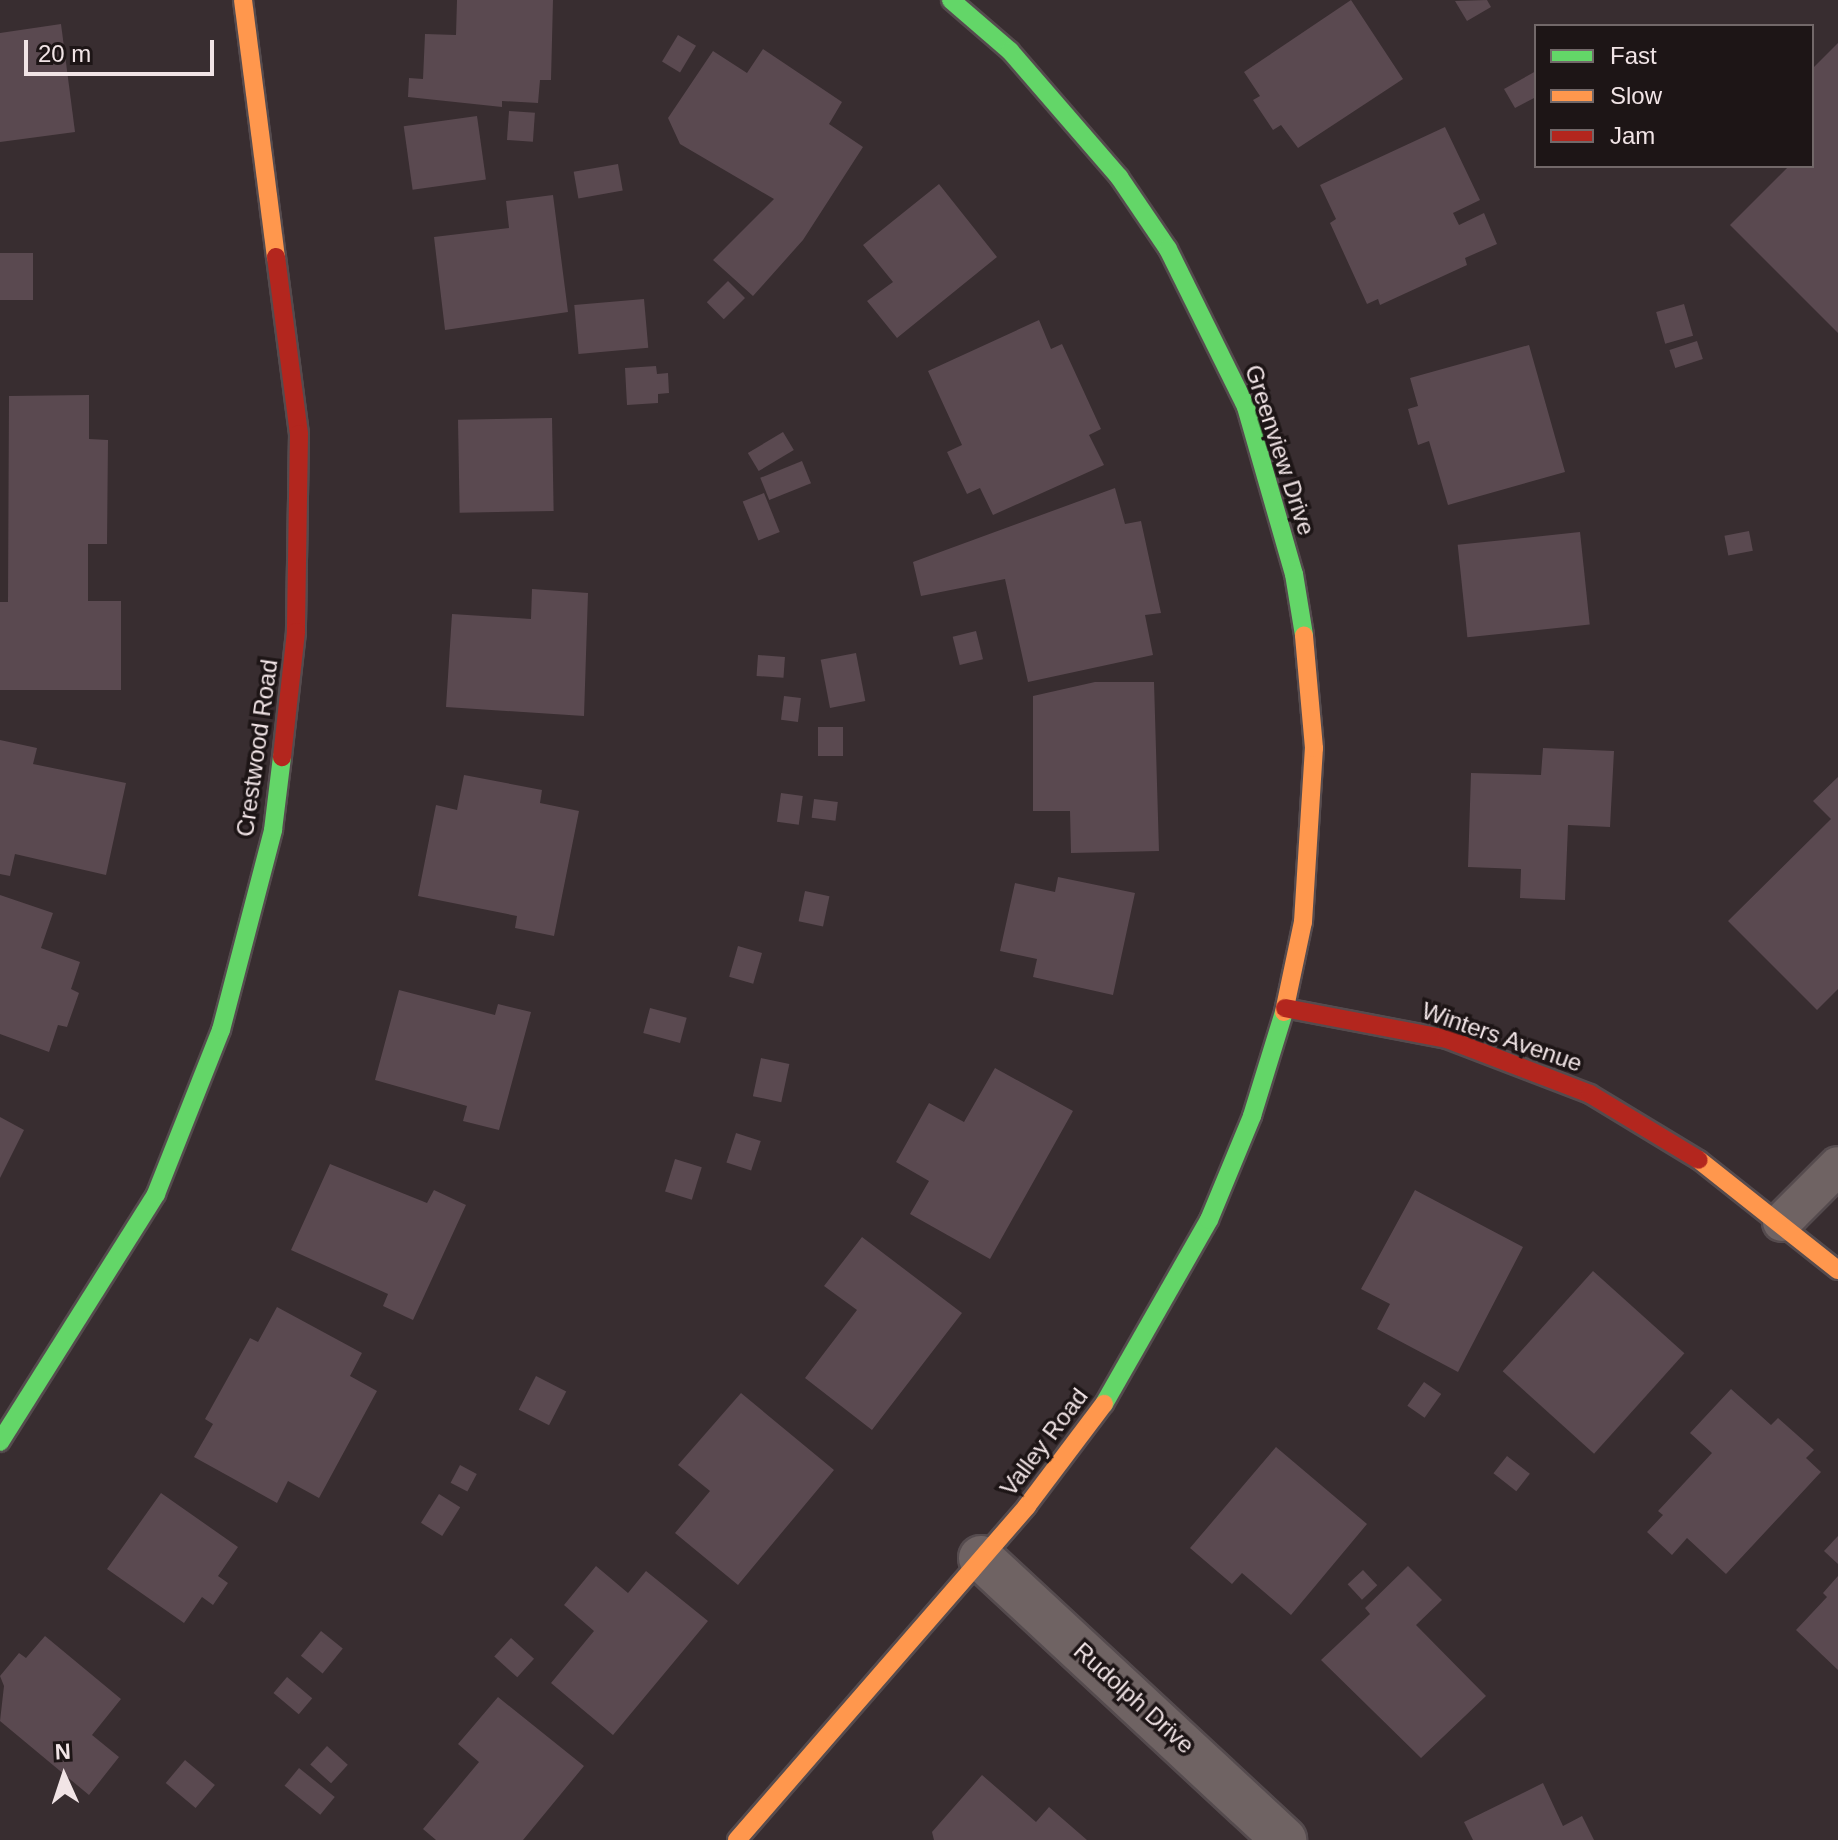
<!DOCTYPE html>
<html>
<head>
<meta charset="utf-8">
<style>
  body { margin:0 }
  #map { position:relative; width:1838px; height:1840px; overflow:hidden; background:#382d30; font-family:Helvetica,sans-serif }
  div>[style] { position:absolute }
  [style*='--x'] { left:calc(var(--x)*1px); top:calc(var(--y)*1px); width:calc(var(--w)*1px); rotate:calc(var(--a)*1deg) }
  .building>* { inset:0; background:#5a4950; transform-origin:0 0 }
  .roads { filter:drop-shadow(2px 0 #554b4e) drop-shadow(-2px 0 #554b4e) drop-shadow(0 2px #554b4e) drop-shadow(0 -2px #554b4e) }
  .lane>* { height:38px; margin:-19px; padding:0 19px; transform-origin:19px; border-radius:19px; background:#6f6363 }
  .street>* { height:44px; margin:-22px; padding:0 22px; transform-origin:22px; border-radius:22px; background:#6f6363 }
  .fast>* { height:18px; margin:-9px; padding:0 9px; transform-origin:9px; border-radius:9px; background:#63d668 }
  .slow>* { height:18px; margin:-9px; padding:0 9px; transform-origin:9px; border-radius:9px; background:#ff974d }
  .jam>* { height:18px; margin:-9px; padding:0 9px; transform-origin:9px; border-radius:9px; background:#b3261e }
  span { translate:-50% -50%; white-space:nowrap; text-align:center; line-height:1.15; -webkit-text-stroke:7px #1d1516; paint-order:stroke }
  .street-label { font-size:24px; color:#f1e4e6 }
  .legend { position:absolute; left:1534px; top:24px; width:280px; height:144px; box-sizing:border-box; background:#1d1516; border:2px solid #726869; margin:0; padding:10px 14px; list-style:none; font-size:24px; color:#f1e4e6 }
  .legend li { display:flex; align-items:center; gap:16px; height:40px }
  .legend b { width:40px; border:2px solid #726869 }
  .north { position:absolute; left:24px; top:1736px; width:80px; height:80px; -webkit-text-stroke:6px #1d1516; paint-order:stroke; rotate:357deg; font-size:22px; font-weight:700; line-height:32px; text-align:center; color:#f1e4e6 }
  .north::after { content:''; display:block; margin:auto; width:28px; height:36px; background:#f1e4e6; clip-path:polygon(50% 0,100% 100%,50% 72%,0 100%) }
  .scale { position:absolute; left:24px; top:40px; width:190px; height:36px; box-sizing:border-box; border:4px solid #f1e4e6; border-top:0; padding-left:10px; font-size:24px; line-height:28px; white-space:nowrap; color:#f1e4e6; -webkit-text-stroke:6px #1d1516; paint-order:stroke }
</style>
</head>
<body>
<div id="map">
  <div class="building">
    <div style="clip-path:polygon(457px 0,553px 0,551px 80px,540px 80px,538px 103px,502px 101px,502px 107px,408px 97px,409px 78px,423px 79px,425px 34px,456px 35px)"></div>
    <div style="clip-path:polygon(1351px 0,1403px 79px,1298px 148px,1281px 125px,1273px 130px,1253px 100px,1260px 96px,1244px 72px)"></div>
    <div style="clip-path:polygon(1487px 0,1491px 7px,1467px 21px,1455px 1px)"></div>
    <div style="clip-path:polygon(61px 24px,75px 132px,0 142px,0 33px)"></div>
    <div style="left:678px;top:35px;width:21px;height:31px;rotate:31deg"></div>
    <div style="clip-path:polygon(1838px 43px,1838px 333px,1730px 225px,1789px 166px,1812px 166px,1812px 69px)"></div>
    <div style="clip-path:polygon(763px 49px,842px 102px,829px 124px,863px 147px,803px 240px,753px 296px,713px 260px,774px 199px,680px 144px,668px 118px,713px 51px,747px 73px)"></div>
    <div style="clip-path:polygon(1536px 71px,1536px 97px,1515px 108px,1504px 89px)"></div>
    <div style="left:509px;top:111px;width:26px;height:29px;rotate:4deg"></div>
    <div style="left:477px;top:116px;width:64px;height:74px;rotate:82deg"></div>
    <div style="clip-path:polygon(1445px 127px,1480px 200px,1453px 213px,1459px 225px,1484px 213px,1497px 244px,1465px 258px,1467px 265px,1380px 305px,1378px 299px,1367px 304px,1330px 223px,1336px 219px,1320px 185px)"></div>
    <div style="left:618px;top:164px;width:27px;height:45px;rotate:80deg"></div>
    <div style="clip-path:polygon(939px 184px,997px 257px,897px 338px,867px 301px,893px 282px,863px 245px)"></div>
    <div style="clip-path:polygon(553px 195px,568px 312px,445px 330px,434px 237px,509px 228px,506px 201px)"></div>
    <div style="left:0;top:253px;width:33px;height:47px"></div>
    <div style="left:728px;top:281px;width:24px;height:30px;rotate:45deg"></div>
    <div style="left:644px;top:299px;width:49px;height:70px;rotate:85deg"></div>
    <div style="left:1684px;top:304px;width:33px;height:29px;rotate:74deg"></div>
    <div style="clip-path:polygon(1039px 320px,1051px 349px,1062px 344px,1101px 429px,1089px 435px,1104px 465px,993px 515px,980px 488px,967px 494px,947px 452px,962px 445px,928px 371px)"></div>
    <div style="left:1697px;top:341px;width:19px;height:29px;rotate:72deg"></div>
    <div style="clip-path:polygon(1529px 345px,1565px 472px,1448px 505px,1429px 441px,1418px 445px,1408px 409px,1418px 406px,1410px 378px)"></div>
    <div style="clip-path:polygon(656px 366px,657px 374px,668px 373px,669px 393px,658px 394px,658px 403px,627px 405px,625px 368px)"></div>
    <div style="clip-path:polygon(89px 395px,89px 439px,108px 440px,107px 544px,88px 544px,88px 601px,121px 601px,121px 690px,0 690px,0 602px,8px 602px,9px 396px)"></div>
    <div style="left:552px;top:418px;width:93px;height:94px;rotate:89deg"></div>
    <div style="left:783px;top:432px;width:21px;height:41px;rotate:59deg"></div>
    <div style="left:802px;top:461px;width:24px;height:45px;rotate:68deg"></div>
    <div style="clip-path:polygon(1115px 488px,1125px 524px,1141px 521px,1161px 613px,1145px 615px,1153px 655px,1028px 682px,1005px 579px,921px 596px,913px 562px)"></div>
    <div style="left:764px;top:493px;width:42px;height:23px;rotate:68deg"></div>
    <div style="left:1749px;top:531px;width:20px;height:25px;rotate:79deg"></div>
    <div style="left:1580px;top:532px;width:93px;height:123px;rotate:84deg"></div>
    <div style="clip-path:polygon(532px 589px,588px 593px,584px 716px,446px 707px,452px 614px,531px 619px)"></div>
    <div style="left:976px;top:631px;width:29px;height:24px;rotate:76deg"></div>
    <div style="left:856px;top:653px;width:49px;height:36px;rotate:79deg"></div>
    <div style="left:758px;top:655px;width:27px;height:21px;rotate:4deg"></div>
    <div style="clip-path:polygon(1095px 682px,1154px 682px,1159px 851px,1071px 853px,1070px 811px,1033px 811px,1033px 696px)"></div>
    <div style="left:784px;top:696px;width:17px;height:24px;rotate:7deg"></div>
    <div style="left:818px;top:727px;width:25px;height:29px"></div>
    <div style="clip-path:polygon(0 740px,37px 748px,33px 764px,126px 783px,106px 875px,15px 854px,10px 876px,0 874px)"></div>
    <div style="clip-path:polygon(1543px 748px,1614px 751px,1610px 827px,1568px 825px,1565px 900px,1520px 898px,1521px 869px,1468px 867px,1471px 773px,1541px 775px)"></div>
    <div style="clip-path:polygon(464px 775px,542px 790px,540px 803px,579px 811px,554px 936px,515px 928px,517px 916px,418px 896px,436px 805px,457px 810px)"></div>
    <div style="clip-path:polygon(1838px 777px,1838px 989px,1817px 1010px,1728px 921px,1831px 819px,1813px 801px)"></div>
    <div style="left:781px;top:793px;width:22px;height:29px;rotate:8deg"></div>
    <div style="left:814px;top:799px;width:24px;height:19px;rotate:7deg"></div>
    <div style="clip-path:polygon(1058px 877px,1135px 893px,1113px 995px,1033px 977px,1037px 959px,1000px 951px,1015px 883px,1055px 892px)"></div>
    <div style="left:805px;top:891px;width:25px;height:31px;rotate:12deg"></div>
    <div style="clip-path:polygon(0 895px,53px 913px,41px 948px,80px 962px,71px 989px,79px 993px,67px 1027px,58px 1025px,49px 1052px,0 1034px)"></div>
    <div style="left:738px;top:946px;width:25px;height:32px;rotate:16deg"></div>
    <div style="clip-path:polygon(399px 990px,495px 1015px,498px 1004px,531px 1012px,499px 1130px,463px 1121px,467px 1106px,375px 1080px)"></div>
    <div style="left:650px;top:1008px;width:38px;height:26px;rotate:15deg"></div>
    <div style="left:761px;top:1058px;width:29px;height:39px;rotate:12deg"></div>
    <div style="clip-path:polygon(995px 1068px,1073px 1111px,990px 1259px,910px 1214px,929px 1181px,896px 1162px,929px 1103px,964px 1122px)"></div>
    <div style="clip-path:polygon(0 1117px,24px 1130px,0 1178px)"></div>
    <div style="left:736px;top:1133px;width:26px;height:31px;rotate:18deg"></div>
    <div style="left:675px;top:1159px;width:28px;height:34px;rotate:17deg"></div>
    <div style="clip-path:polygon(330px 1164px,427px 1203px,434px 1190px,466px 1205px,413px 1320px,383px 1306px,388px 1294px,291px 1250px)"></div>
    <div style="clip-path:polygon(1415px 1190px,1523px 1247px,1458px 1372px,1377px 1329px,1390px 1304px,1361px 1289px)"></div>
    <div style="clip-path:polygon(862px 1237px,962px 1313px,872px 1430px,805px 1378px,857px 1310px,824px 1286px)"></div>
    <div style="left:1593px;top:1271px;width:123px;height:135px;rotate:42deg"></div>
    <div style="clip-path:polygon(277px 1307px,362px 1353px,350px 1376px,377px 1391px,319px 1498px,288px 1481px,277px 1503px,194px 1457px,213px 1424px,205px 1419px,250px 1338px,258px 1342px)"></div>
    <div style="left:536px;top:1376px;width:34px;height:38px;rotate:27deg"></div>
    <div style="left:1424px;top:1382px;width:21px;height:29px;rotate:35deg"></div>
    <div style="clip-path:polygon(1731px 1389px,1771px 1425px,1778px 1418px,1814px 1450px,1806px 1458px,1821px 1472px,1726px 1574px,1687px 1538px,1672px 1555px,1647px 1532px,1663px 1515px,1658px 1511px,1712px 1453px,1690px 1433px)"></div>
    <div style="clip-path:polygon(741px 1393px,834px 1470px,738px 1585px,675px 1533px,710px 1491px,678px 1465px)"></div>
    <div style="clip-path:polygon(1276px 1447px,1367px 1524px,1291px 1615px,1242px 1573px,1232px 1584px,1190px 1548px)"></div>
    <div style="left:1507px;top:1456px;width:29px;height:22px;rotate:38deg"></div>
    <div style="left:460px;top:1465px;width:19px;height:20px;rotate:28deg"></div>
    <div style="clip-path:polygon(161px 1493px,238px 1547px,218px 1576px,228px 1583px,213px 1605px,202px 1597px,184px 1623px,107px 1569px)"></div>
    <div style="left:439px;top:1494px;width:25px;height:34px;rotate:32deg"></div>
    <div style="clip-path:polygon(1838px 1536px,1838px 1564px,1824px 1551px)"></div>
    <div style="clip-path:polygon(596px 1566px,628px 1593px,646px 1571px,708px 1621px,613px 1735px,551px 1683px,594px 1631px,564px 1605px)"></div>
    <div style="clip-path:polygon(1408px 1566px,1442px 1600px,1416px 1625px,1486px 1696px,1421px 1758px,1321px 1660px,1370px 1614px,1365px 1608px)"></div>
    <div style="left:1363px;top:1570px;width:21px;height:21px;rotate:47deg"></div>
    <div style="clip-path:polygon(1838px 1576px,1838px 1670px,1796px 1630px,1827px 1597px,1823px 1593px)"></div>
    <div style="left:321px;top:1631px;width:28px;height:32px;rotate:39deg"></div>
    <div style="clip-path:polygon(45px 1636px,121px 1699px,92px 1735px,119px 1757px,89px 1795px,0 1721px,4px 1686px,0 1676px,19px 1653px,26px 1658px)"></div>
    <div style="left:511px;top:1638px;width:31px;height:25px;rotate:42deg"></div>
    <div style="left:287px;top:1677px;width:33px;height:21px;rotate:40deg"></div>
    <div style="clip-path:polygon(498px 1697px,584px 1766px,523px 1840px,436px 1840px,423px 1829px,479px 1762px,458px 1744px)"></div>
    <div style="left:327px;top:1746px;width:28px;height:25px;rotate:42deg"></div>
    <div style="left:185px;top:1760px;width:39px;height:30px;rotate:40deg"></div>
    <div style="left:299px;top:1768px;width:46px;height:23px;rotate:39deg"></div>
    <div style="clip-path:polygon(982px 1775px,1036px 1822px,1049px 1807px,1087px 1840px,934px 1840px,932px 1832px)"></div>
    <div style="clip-path:polygon(1543px 1783px,1563px 1826px,1582px 1816px,1594px 1840px,1473px 1840px,1464px 1822px)"></div>
  </div>
  <div class="roads">
    <div class="lane">
      <div style="--x:1782;--y:1222;--w:79;--a:-45"></div>
    </div>
    <div class="street">
      <div style="--x:981;--y:1558;--w:414;--a:42.9"></div>
    </div>
    <div class="fast">
      <div style="--x:951;--y:0;--w:78;--a:40.8"></div>
      <div style="--x:1010;--y:51;--w:167;--a:49.1"></div>
      <div style="--x:1119;--y:177;--w:87;--a:55.8"></div>
      <div style="--x:1168;--y:249;--w:176;--a:63.7"></div>
      <div style="--x:1246;--y:407;--w:174;--a:74"></div>
      <div style="--x:1294;--y:574;--w:62;--a:80.7"></div>
      <div style="--x:1104;--y:1404;--w:212;--a:-60.3"></div>
      <div style="--x:1209;--y:1220;--w:113;--a:-67.5"></div>
      <div style="--x:1252;--y:1116;--w:109;--a:-72.9"></div>
      <div style="--x:0;--y:1442;--w:293;--a:-57.8"></div>
      <div style="--x:156;--y:1194;--w:176;--a:-68.4"></div>
      <div style="--x:221;--y:1030;--w:207;--a:-75.4"></div>
      <div style="--x:273;--y:830;--w:74;--a:-83"></div>
    </div>
    <div class="slow">
      <div style="--x:243;--y:0;--w:259;--a:82.7"></div>
      <div style="--x:1284;--y:1012;--w:92;--a:-78.1"></div>
      <div style="--x:1303;--y:922;--w:174;--a:-86.4"></div>
      <div style="--x:1314;--y:748;--w:113;--a:-95.1"></div>
      <div style="--x:1699;--y:1160;--w:177;--a:38.4"></div>
      <div style="--x:737;--y:1840;--w:442;--a:-49"></div>
      <div style="--x:1027;--y:1506;--w:128;--a:-53"></div>
    </div>
    <div class="jam">
      <div style="--x:276;--y:257;--w:178;--a:82.6"></div>
      <div style="--x:299;--y:434;--w:198;--a:90.9"></div>
      <div style="--x:296;--y:632;--w:126;--a:96.4"></div>
      <div style="--x:1285;--y:1008;--w:165;--a:10.8"></div>
      <div style="--x:1447;--y:1039;--w:153;--a:21"></div>
      <div style="--x:1590;--y:1094;--w:127;--a:31.2"></div>
    </div>
  </div>
  <div class="street-label">
    <span style="left:1280px;top:450px;rotate:72deg">Greenview Drive</span>
    <span style="left:257px;top:748px;rotate:-82deg">Crestwood Road</span>
    <span style="left:1502px;top:1037px;rotate:19deg">Winters Avenue</span>
    <span style="left:1044px;top:1442px;rotate:-53deg">Valley Road</span>
    <span style="left:1134px;top:1698px;rotate:42deg">Rudolph Drive</span>
  </div>
  <ul class="legend">
  <li><b style="height:10px;background:#63d668"></b>Fast</li>
  <li><b style="height:10px;background:#ff974d"></b>Slow</li>
  <li><b style="height:10px;background:#b3261e"></b>Jam</li>
  </ul>
  <div class="north">N</div>
  <div class="scale">20 m</div>
</div>
</body>
</html>
